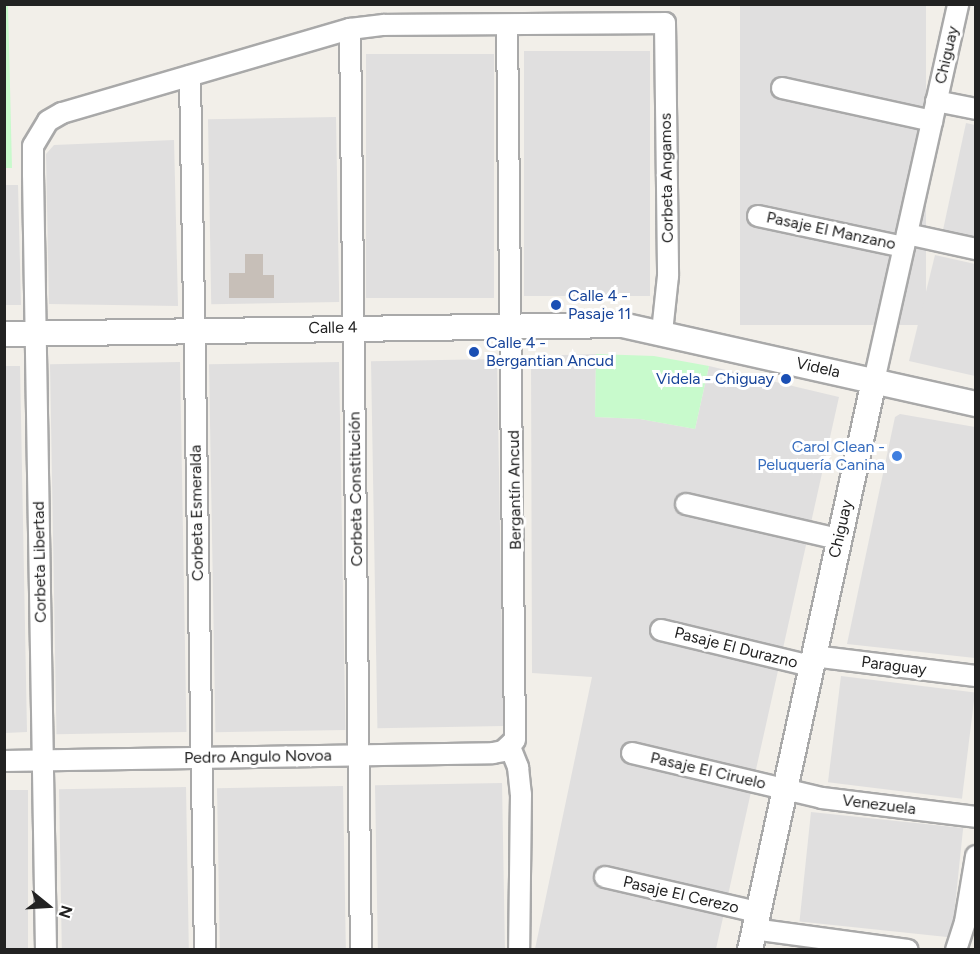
<!DOCTYPE html>
<html>
<head>
<meta charset="utf-8">
<style>
  body { margin:0 }
  #map { position:relative; width:980px; height:954px; overflow:hidden; background:#f2efe9; font-family:Figtree,sans-serif }
  div>[style] { position:absolute }
  [style*='--x'] { left:calc(var(--x)*1px); top:calc(var(--y)*1px); width:calc(var(--w)*1px); rotate:calc(var(--a)*1deg) }
  .residential>* { inset:0; background:#e0dfdf; transform-origin:0 0 }
  .park>* { inset:0; background:#c8facc }
  .building>* { inset:0; background:#c7bfb8 }
  .roads { filter:drop-shadow(2px 0 #a9a9a9) drop-shadow(-2px 0 #a9a9a9) drop-shadow(0 2px #a9a9a9) drop-shadow(0 -2px #a9a9a9) }
  .minor>* { height:20px; margin:-10px; padding:0 10px; transform-origin:10px; border-radius:10px; background:#fff }
  .tertiary>* { height:24px; margin:-12px; padding:0 12px; transform-origin:12px; border-radius:12px; background:#fff }
  .dots>* { width:16px; height:16px; translate:-50% -50%; box-sizing:border-box; border:3px solid #fff; border-radius:50% }
  span { translate:-50% -50%; white-space:nowrap; text-align:center; line-height:1.15; -webkit-text-stroke:6px #fff; paint-order:stroke }
  .street-label { font-size:16px; color:#222 }
  .transit-label { font-size:16px; color:#164399 }
  .left { translate:0 -50%; text-align:left }
  .right { translate:-100% -50%; text-align:right }
  .shop-label { font-size:16px; color:#366cbe }
  .frame { position:absolute; inset:0; border:6px solid #222; pointer-events:none }
  .north { position:absolute; left:18px; top:876px; width:60px; height:60px; -webkit-text-stroke:4px #fff; paint-order:stroke; rotate:108deg; font-size:16px; font-weight:700; line-height:24px; text-align:center; color:#222 }
  .north::after { content:''; display:block; margin:auto; width:21px; height:27px; background:#222; clip-path:polygon(50% 0,100% 100%,50% 72%,0 100%) }
</style>
</head>
<body>
<div id="map">
  <div class="residential">
    <div style="left:740px;top:5px;width:186px;height:320px"></div>
    <div style="left:650px;top:51px;width:245px;height:126px;rotate:90deg"></div>
    <div style="left:494px;top:54px;width:244px;height:128px;rotate:90deg"></div>
    <div style="left:336px;top:117px;width:185px;height:128px;rotate:89deg"></div>
    <div style="clip-path:polygon(966px 123px,975px 125px,975px 237px,943px 230px)"></div>
    <div style="clip-path:polygon(174px 140px,178px 306px,49px 304px,46px 154px,54px 145px)"></div>
    <div style="clip-path:polygon(5px 185px,18px 185px,21px 305px,5px 305px)"></div>
    <div style="clip-path:polygon(935px 255px,975px 264px,975px 376px,909px 361px)"></div>
    <div style="clip-path:polygon(596px 354px,595px 417px,640px 419px,695px 429px,709px 366px,839px 397px,716px 949px,535px 949px,592px 677px,532px 673px,531px 356px)"></div>
    <div style="left:497px;top:359px;width:367px;height:126px;rotate:89deg"></div>
    <div style="left:180px;top:362px;width:370px;height:130px;rotate:89deg"></div>
    <div style="left:339px;top:362px;width:368px;height:130px;rotate:89deg"></div>
    <div style="clip-path:polygon(5px 366px,20px 366px,27px 732px,5px 733px)"></div>
    <div style="clip-path:polygon(900px 414px,975px 427px,975px 658px,847px 644px,895px 417px)"></div>
    <div style="left:841px;top:676px;width:135px;height:107px;rotate:7deg"></div>
    <div style="left:502px;top:783px;width:166px;height:127px;rotate:89deg"></div>
    <div style="left:343px;top:786px;width:163px;height:126px;rotate:89deg"></div>
    <div style="left:186px;top:787px;width:162px;height:127px;rotate:89deg"></div>
    <div style="left:5px;top:790px;width:23px;height:159px"></div>
    <div style="left:811px;top:812px;width:153px;height:110px;rotate:6deg"></div>
  </div>
  <div class="park">
    <div style="clip-path:polygon(8px 4px,8px 5px,12px 168px,4px 168px,4px 5px)"></div>
    <div style="clip-path:polygon(596px 354px,654px 356px,709px 366px,695px 429px,640px 419px,595px 417px)"></div>
  </div>
  <div class="building">
    <div style="clip-path:polygon(245px 254px,263px 254px,263px 275px,274px 275px,274px 298px,229px 298px,229px 273px,245px 273px)"></div>
  </div>
  <div class="roads">
    <div class="minor">
      <div style="--x:350;--y:29;--w:921;--a:89.32"></div>
      <div style="--x:190;--y:76;--w:874;--a:89.02"></div>
      <div style="--x:782;--y:88;--w:154;--a:12.4"></div>
      <div style="--x:936;--y:101;--w:41;--a:11.3"></div>
      <div style="--x:758;--y:216;--w:149;--a:12"></div>
      <div style="--x:907;--y:234;--w:71;--a:12.3"></div>
      <div style="--x:874;--y:381;--w:386;--a:-77.4"></div>
      <div style="--x:686;--y:504;--w:156;--a:13"></div>
      <div style="--x:661;--y:630;--w:154;--a:13.5"></div>
      <div style="--x:813;--y:656;--w:164;--a:7"></div>
      <div style="--x:510;--y:747;--w:22;--a:68"></div>
      <div style="--x:518;--y:767;--w:27;--a:84"></div>
      <div style="--x:521;--y:794;--w:156;--a:90.7"></div>
      <div style="--x:632;--y:753;--w:195;--a:13.3"></div>
      <div style="--x:822;--y:798;--w:155;--a:7"></div>
      <div style="--x:4;--y:761;--w:489;--a:-0.9"></div>
      <div style="--x:493;--y:753;--w:10;--a:-11"></div>
      <div style="--x:503;--y:751;--w:16;--a:-43"></div>
      <div style="--x:515;--y:740;--w:715;--a:-90.64"></div>
      <div style="--x:605;--y:877;--w:156;--a:13"></div>
      <div style="--x:753;--y:929;--w:156;--a:7.7"></div>
      <div style="--x:46;--y:950;--w:776;--a:-90.96"></div>
      <div style="--x:33;--y:174;--w:28;--a:-90"></div>
      <div style="--x:33;--y:146;--w:29;--a:-59"></div>
      <div style="--x:48;--y:121;--w:16;--a:-30"></div>
      <div style="--x:62;--y:113;--w:300;--a:-16.3"></div>
      <div style="--x:350;--y:29;--w:34;--a:-7"></div>
      <div style="--x:384;--y:25;--w:281;--a:-0.4"></div>
      <div style="--x:665;--y:23;--w:253;--a:89.3"></div>
      <div style="--x:668;--y:276;--w:56;--a:96.1"></div>
      <div style="--x:956;--y:950;--w:29;--a:-72"></div>
      <div style="--x:965;--y:922;--w:67;--a:-80.5"></div>
    </div>
    <div class="tertiary">
      <div style="--x:4;--y:334;--w:618;--a:-0.83"></div>
      <div style="--x:622;--y:325;--w:363;--a:12.6"></div>
      <div style="--x:750;--y:950;--w:582;--a:-77.71"></div>
    </div>
  </div>
  <div class="dots">
    <div style="left:556px;top:305px;background:#1a4fb4"></div>
    <div style="left:474px;top:352px;background:#1a4fb4"></div>
    <div style="left:786px;top:379px;background:#1a4fb4"></div>
    <div style="left:897px;top:456px;background:#3f7fe0"></div>
  </div>
  <div class="street-label">
    <span style="left:947px;top:55px;rotate:-77deg">Chiguay</span>
    <span style="left:667px;top:178px;rotate:-91deg">Corbeta Angamos</span>
    <span style="left:831px;top:231px;rotate:12deg">Pasaje El Manzano</span>
    <span style="left:333px;top:328px;rotate:-1deg">Calle 4</span>
    <span style="left:818px;top:368px;rotate:13deg">Videla</span>
    <span style="left:356px;top:489px;rotate:-91deg">Corbeta Constitución</span>
    <span style="left:515px;top:490px;rotate:-91deg">Bergantín Ancud</span>
    <span style="left:197px;top:513px;rotate:-91deg">Corbeta Esmeralda</span>
    <span style="left:841px;top:529px;rotate:-77deg">Chiguay</span>
    <span style="left:40px;top:562px;rotate:-91deg">Corbeta Libertad</span>
    <span style="left:736px;top:648px;rotate:14deg">Pasaje El Durazno</span>
    <span style="left:894px;top:666px;rotate:7deg">Paraguay</span>
    <span style="left:258px;top:757px;rotate:-1deg">Pedro Angulo Novoa</span>
    <span style="left:708px;top:771px;rotate:13deg">Pasaje El Ciruelo</span>
    <span style="left:879px;top:805px;rotate:7deg">Venezuela</span>
    <span style="left:681px;top:895px;rotate:13deg">Pasaje El Cerezo</span>
  </div>
  <div class="transit-label">
    <span class="left" style="left:568px;top:305px">Calle 4 -<br>Pasaje 11</span>
    <span class="left" style="left:486px;top:352px">Calle 4 -<br>Bergantian Ancud</span>
    <span class="right" style="left:774px;top:379px">Videla - Chiguay</span>
  </div>
  <div class="shop-label">
    <span class="right" style="left:885px;top:456px">Carol Clean -<br>Peluquería Canina</span>
  </div>
  <div class="frame"></div>
  <div class="north">N</div>
</div>
</body>
</html>
